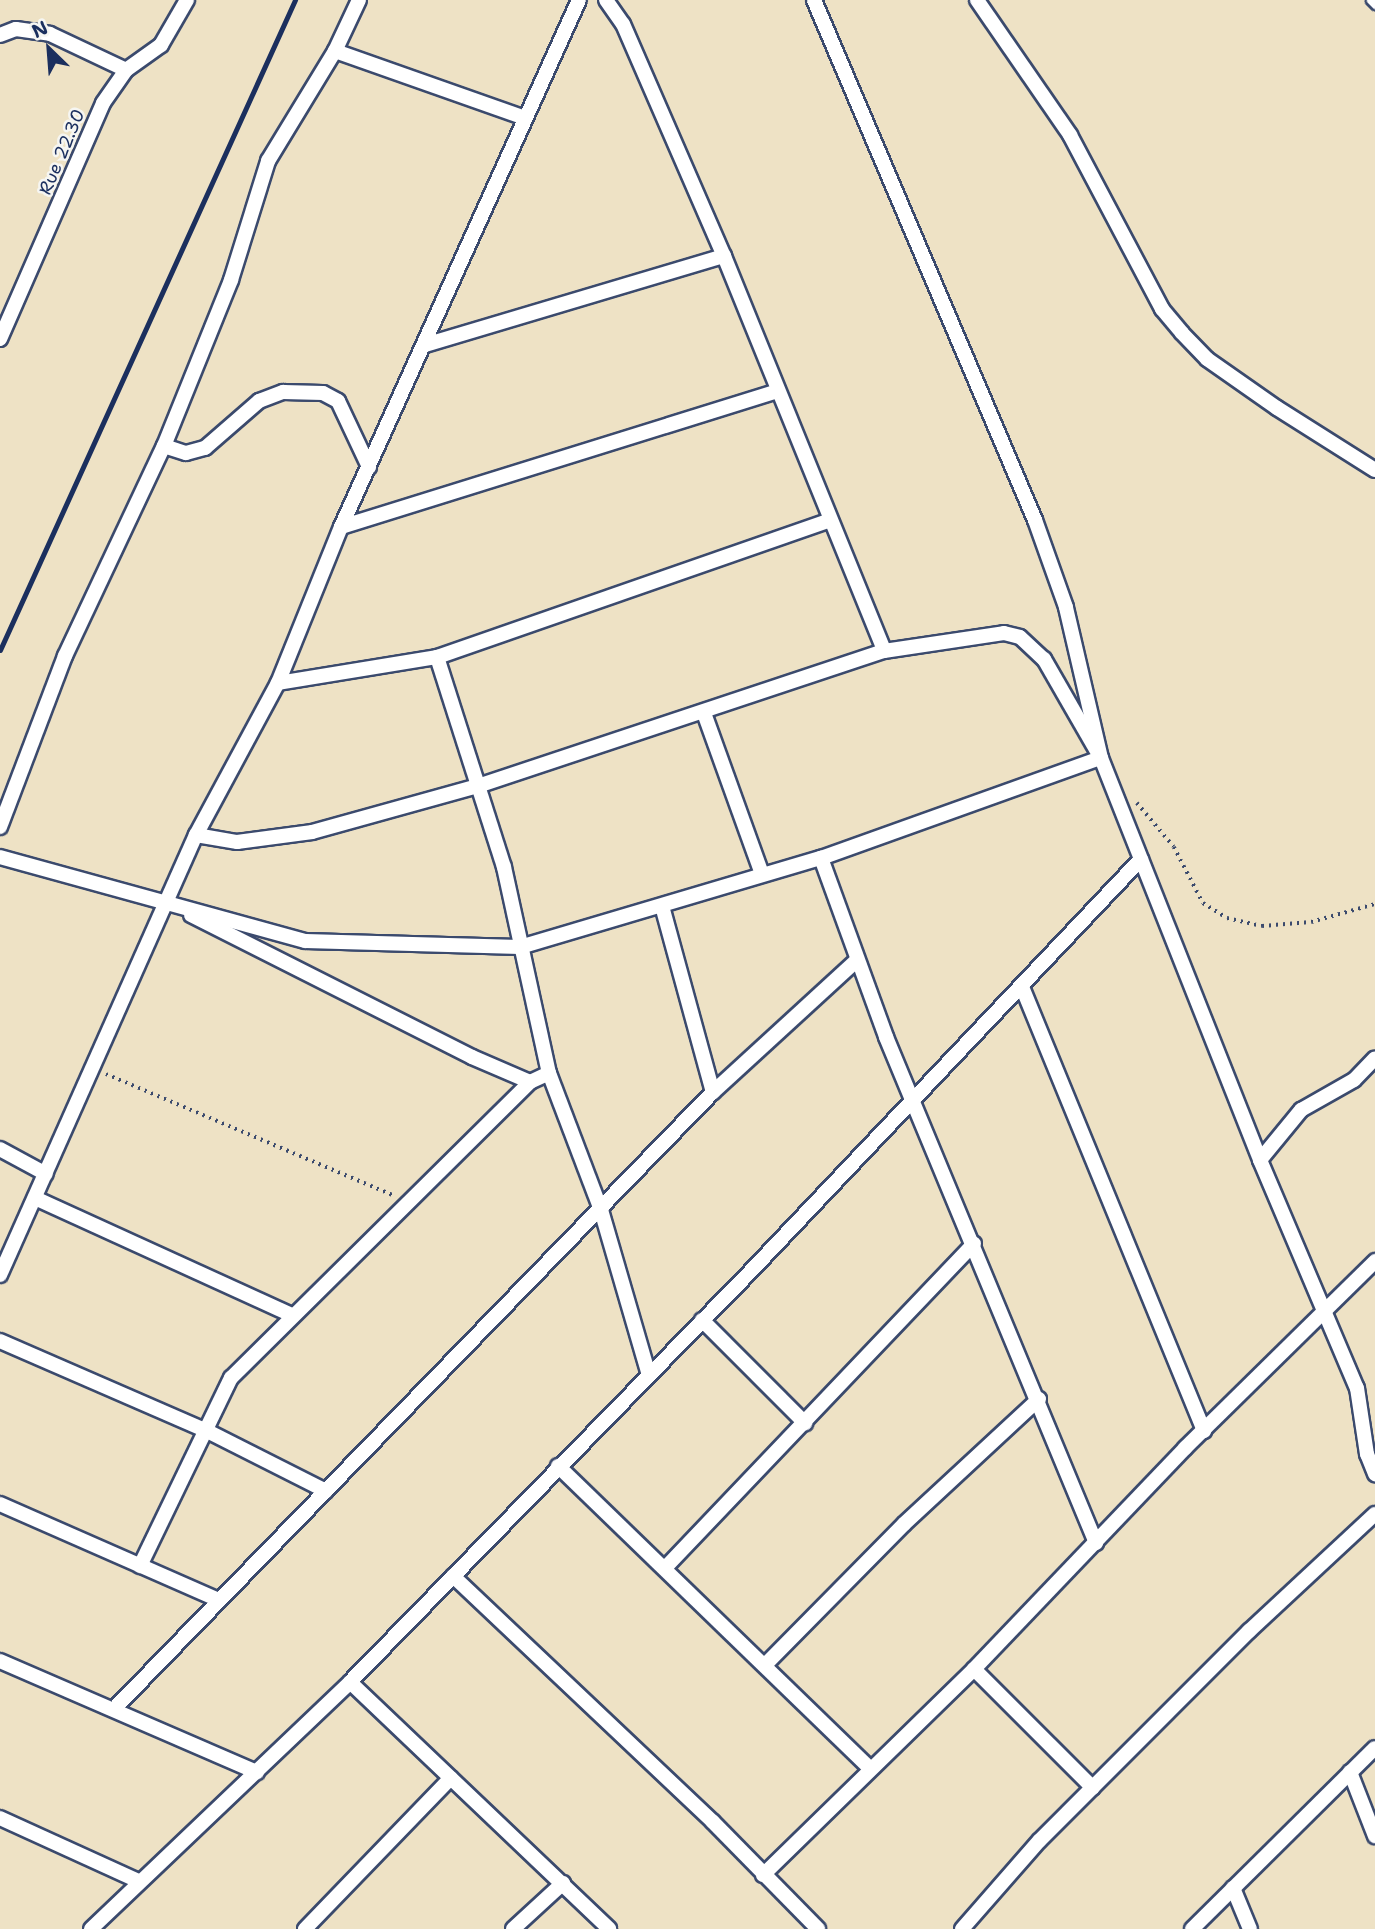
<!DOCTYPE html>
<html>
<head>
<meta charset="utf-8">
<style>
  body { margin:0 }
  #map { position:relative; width:1375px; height:1929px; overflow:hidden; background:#eee2c5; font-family:"Shantell Sans",sans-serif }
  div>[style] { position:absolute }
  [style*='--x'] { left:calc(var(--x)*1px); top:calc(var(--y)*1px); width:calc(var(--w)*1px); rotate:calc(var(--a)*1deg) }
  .path>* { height:3.5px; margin-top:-1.75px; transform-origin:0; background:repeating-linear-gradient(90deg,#3b4a6d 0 2px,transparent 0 7px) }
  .roads { filter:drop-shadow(2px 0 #3b4a6d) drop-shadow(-2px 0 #3b4a6d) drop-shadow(0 2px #3b4a6d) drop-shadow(0 -2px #3b4a6d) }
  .service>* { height:7px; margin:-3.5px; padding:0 3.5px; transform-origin:3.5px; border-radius:3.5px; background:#fff }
  .minor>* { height:14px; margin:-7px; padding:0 7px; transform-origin:7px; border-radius:7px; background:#fff }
  .rail>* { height:5px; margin:-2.5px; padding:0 2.5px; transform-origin:2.5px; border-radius:2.5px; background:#1b2f5e }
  span { translate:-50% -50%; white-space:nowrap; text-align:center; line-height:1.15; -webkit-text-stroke:5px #f6f6f2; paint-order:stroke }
  .street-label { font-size:18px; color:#1b2f5e }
  .north { position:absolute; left:14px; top:14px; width:70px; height:70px; -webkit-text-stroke:5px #f6f6f2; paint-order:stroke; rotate:335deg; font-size:19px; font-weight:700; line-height:28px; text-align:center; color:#1b2f5e }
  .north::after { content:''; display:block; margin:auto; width:24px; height:32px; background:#1b2f5e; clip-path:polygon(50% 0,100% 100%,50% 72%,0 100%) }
</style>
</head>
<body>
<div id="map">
  <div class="path">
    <div style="--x:1137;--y:803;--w:57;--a:49.9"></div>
    <div style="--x:1174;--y:847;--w:63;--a:62.6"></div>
    <div style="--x:1203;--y:903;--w:28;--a:32"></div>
    <div style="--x:1227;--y:918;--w:36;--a:13"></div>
    <div style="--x:1262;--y:926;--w:49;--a:-4.7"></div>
    <div style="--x:1311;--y:922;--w:66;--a:-15.7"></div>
    <div style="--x:106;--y:1074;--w:314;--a:22.9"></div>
  </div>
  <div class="roads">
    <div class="service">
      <div style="--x:1370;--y:0;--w:7;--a:45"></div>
    </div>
    <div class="minor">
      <div style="--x:606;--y:0;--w:29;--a:55"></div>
      <div style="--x:623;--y:24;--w:253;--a:66.5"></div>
      <div style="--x:724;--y:256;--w:426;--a:67.9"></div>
      <div style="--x:977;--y:0;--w:164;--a:55.4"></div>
      <div style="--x:1070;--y:135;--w:197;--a:62.1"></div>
      <div style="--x:1162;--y:309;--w:31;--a:50"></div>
      <div style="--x:1182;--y:333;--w:36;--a:46"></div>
      <div style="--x:1207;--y:359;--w:85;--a:35"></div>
      <div style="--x:1277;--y:408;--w:116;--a:32.3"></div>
      <div style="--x:0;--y:35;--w:17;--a:-21"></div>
      <div style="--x:16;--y:29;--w:34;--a:8"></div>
      <div style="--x:50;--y:34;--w:84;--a:25.3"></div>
      <div style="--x:335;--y:51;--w:201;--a:19.4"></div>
      <div style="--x:0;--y:339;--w:257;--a:-66.4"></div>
      <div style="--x:103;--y:103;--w:40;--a:-55.1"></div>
      <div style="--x:126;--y:70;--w:43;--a:-35.5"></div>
      <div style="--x:161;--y:45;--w:52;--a:-60"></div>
      <div style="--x:425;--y:345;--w:312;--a:-16.6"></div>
      <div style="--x:164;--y:446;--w:23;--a:18"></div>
      <div style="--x:186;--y:453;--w:20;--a:-15"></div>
      <div style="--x:205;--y:448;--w:72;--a:-41"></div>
      <div style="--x:259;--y:401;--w:26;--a:-21"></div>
      <div style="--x:283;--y:392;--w:40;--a:1.4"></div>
      <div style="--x:323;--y:393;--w:17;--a:28"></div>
      <div style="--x:338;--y:401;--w:73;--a:64.8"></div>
      <div style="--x:341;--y:527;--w:457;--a:-17.3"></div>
      <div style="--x:437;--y:657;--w:220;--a:72.3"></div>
      <div style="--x:504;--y:867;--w:211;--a:77.7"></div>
      <div style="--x:549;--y:1073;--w:147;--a:69.2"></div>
      <div style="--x:601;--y:1210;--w:169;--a:73.8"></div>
      <div style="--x:278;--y:683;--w:161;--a:-9.3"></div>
      <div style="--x:437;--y:657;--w:414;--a:-19.2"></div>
      <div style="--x:704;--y:713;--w:171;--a:70.2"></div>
      <div style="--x:0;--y:827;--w:183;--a:-69.2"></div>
      <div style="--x:65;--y:656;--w:232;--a:-64.8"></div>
      <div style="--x:164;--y:446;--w:179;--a:-68"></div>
      <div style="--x:231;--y:280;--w:125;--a:-72.7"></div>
      <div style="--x:268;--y:161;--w:129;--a:-58.7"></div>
      <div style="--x:335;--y:51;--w:56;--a:-64.8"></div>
      <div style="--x:196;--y:835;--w:42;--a:9.7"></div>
      <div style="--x:237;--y:842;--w:76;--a:-7.6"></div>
      <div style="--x:312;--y:832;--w:172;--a:-15.5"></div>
      <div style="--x:478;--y:786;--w:428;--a:-18.4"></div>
      <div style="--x:884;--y:651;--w:121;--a:-8.5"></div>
      <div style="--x:1004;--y:633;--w:16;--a:14"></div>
      <div style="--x:1020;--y:637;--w:33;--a:43"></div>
      <div style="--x:1044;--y:659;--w:114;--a:60.1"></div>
      <div style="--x:1101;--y:758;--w:432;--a:68.4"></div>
      <div style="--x:1260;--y:1160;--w:248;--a:67"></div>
      <div style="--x:1357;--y:1388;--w:67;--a:81.4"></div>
      <div style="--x:1367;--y:1454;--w:22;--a:68"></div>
      <div style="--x:0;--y:857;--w:316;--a:15.4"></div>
      <div style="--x:305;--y:941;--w:215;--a:1.6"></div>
      <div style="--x:520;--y:947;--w:314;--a:-16.5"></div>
      <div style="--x:821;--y:858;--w:297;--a:-19.7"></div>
      <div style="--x:1101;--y:758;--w:155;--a:-103.1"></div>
      <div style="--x:1066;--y:607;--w:92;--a:-109.6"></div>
      <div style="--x:1035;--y:520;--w:565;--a:-113.03"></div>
      <div style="--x:821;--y:858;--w:190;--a:70"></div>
      <div style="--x:886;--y:1037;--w:548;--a:67.46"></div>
      <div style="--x:662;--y:906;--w:193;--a:74.7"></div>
      <div style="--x:191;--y:915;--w:315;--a:26.8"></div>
      <div style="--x:472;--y:1057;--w:63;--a:23.3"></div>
      <div style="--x:1022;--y:987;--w:480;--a:67.7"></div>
      <div style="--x:0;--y:1149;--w:52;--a:28.5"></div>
      <div style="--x:1260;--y:1160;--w:65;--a:-50.6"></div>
      <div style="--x:1301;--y:1110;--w:61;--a:-29.5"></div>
      <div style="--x:1354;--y:1080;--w:30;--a:-46"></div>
      <div style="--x:35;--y:1198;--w:282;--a:24.5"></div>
      <div style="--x:0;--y:1275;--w:482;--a:-66"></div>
      <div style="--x:196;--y:835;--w:173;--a:-61.7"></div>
      <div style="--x:278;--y:683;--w:168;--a:-68"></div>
      <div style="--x:341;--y:527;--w:578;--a:-65.7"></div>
      <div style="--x:702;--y:1320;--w:146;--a:45"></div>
      <div style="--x:0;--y:1341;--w:226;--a:23.5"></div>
      <div style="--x:207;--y:1431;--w:133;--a:26.8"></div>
      <div style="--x:558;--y:1466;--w:433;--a:44.1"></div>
      <div style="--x:0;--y:1504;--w:239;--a:23.7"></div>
      <div style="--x:140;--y:1566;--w:209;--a:-64.2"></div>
      <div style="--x:231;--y:1378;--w:421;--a:-44.7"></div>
      <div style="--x:530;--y:1082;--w:21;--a:-25"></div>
      <div style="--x:665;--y:1568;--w:448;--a:-46.4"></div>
      <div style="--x:453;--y:1576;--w:358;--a:43.4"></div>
      <div style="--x:713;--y:1822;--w:150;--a:45.5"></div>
      <div style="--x:0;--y:1661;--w:280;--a:23.4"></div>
      <div style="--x:766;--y:1664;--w:197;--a:-45.4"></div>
      <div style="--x:904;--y:1524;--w:184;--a:-42.8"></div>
      <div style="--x:974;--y:1669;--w:168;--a:45"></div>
      <div style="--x:350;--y:1682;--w:358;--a:43.6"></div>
      <div style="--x:114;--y:1709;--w:860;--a:-45.85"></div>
      <div style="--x:713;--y:1092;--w:195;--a:-42.5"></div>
      <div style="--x:1350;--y:1772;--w:69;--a:68.7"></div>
      <div style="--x:0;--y:1818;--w:152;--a:24.5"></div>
      <div style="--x:763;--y:1875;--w:295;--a:-44.3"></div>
      <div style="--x:974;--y:1669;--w:306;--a:-46.3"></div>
      <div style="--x:1185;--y:1448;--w:267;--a:-44.5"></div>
      <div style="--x:1233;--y:1888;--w:44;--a:67.5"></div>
      <div style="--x:91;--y:1929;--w:358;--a:-43.6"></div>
      <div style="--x:350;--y:1682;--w:571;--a:-45.71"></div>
      <div style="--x:749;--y:1273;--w:570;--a:-46.56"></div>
      <div style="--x:305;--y:1929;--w:210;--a:-46"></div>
      <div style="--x:513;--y:1929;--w:68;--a:-42.6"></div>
      <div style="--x:962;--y:1929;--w:118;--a:-48.8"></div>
      <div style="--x:1040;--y:1840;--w:296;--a:-45"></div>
      <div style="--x:1249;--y:1631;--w:172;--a:-42.9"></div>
      <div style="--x:1192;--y:1929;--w:257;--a:-44.7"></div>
    </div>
  </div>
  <div class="rail">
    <div style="--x:0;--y:650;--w:714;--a:-65.59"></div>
  </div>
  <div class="street-label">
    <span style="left:62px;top:152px;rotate:-67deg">Rue 22.30</span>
  </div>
  <div class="north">N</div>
</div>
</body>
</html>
